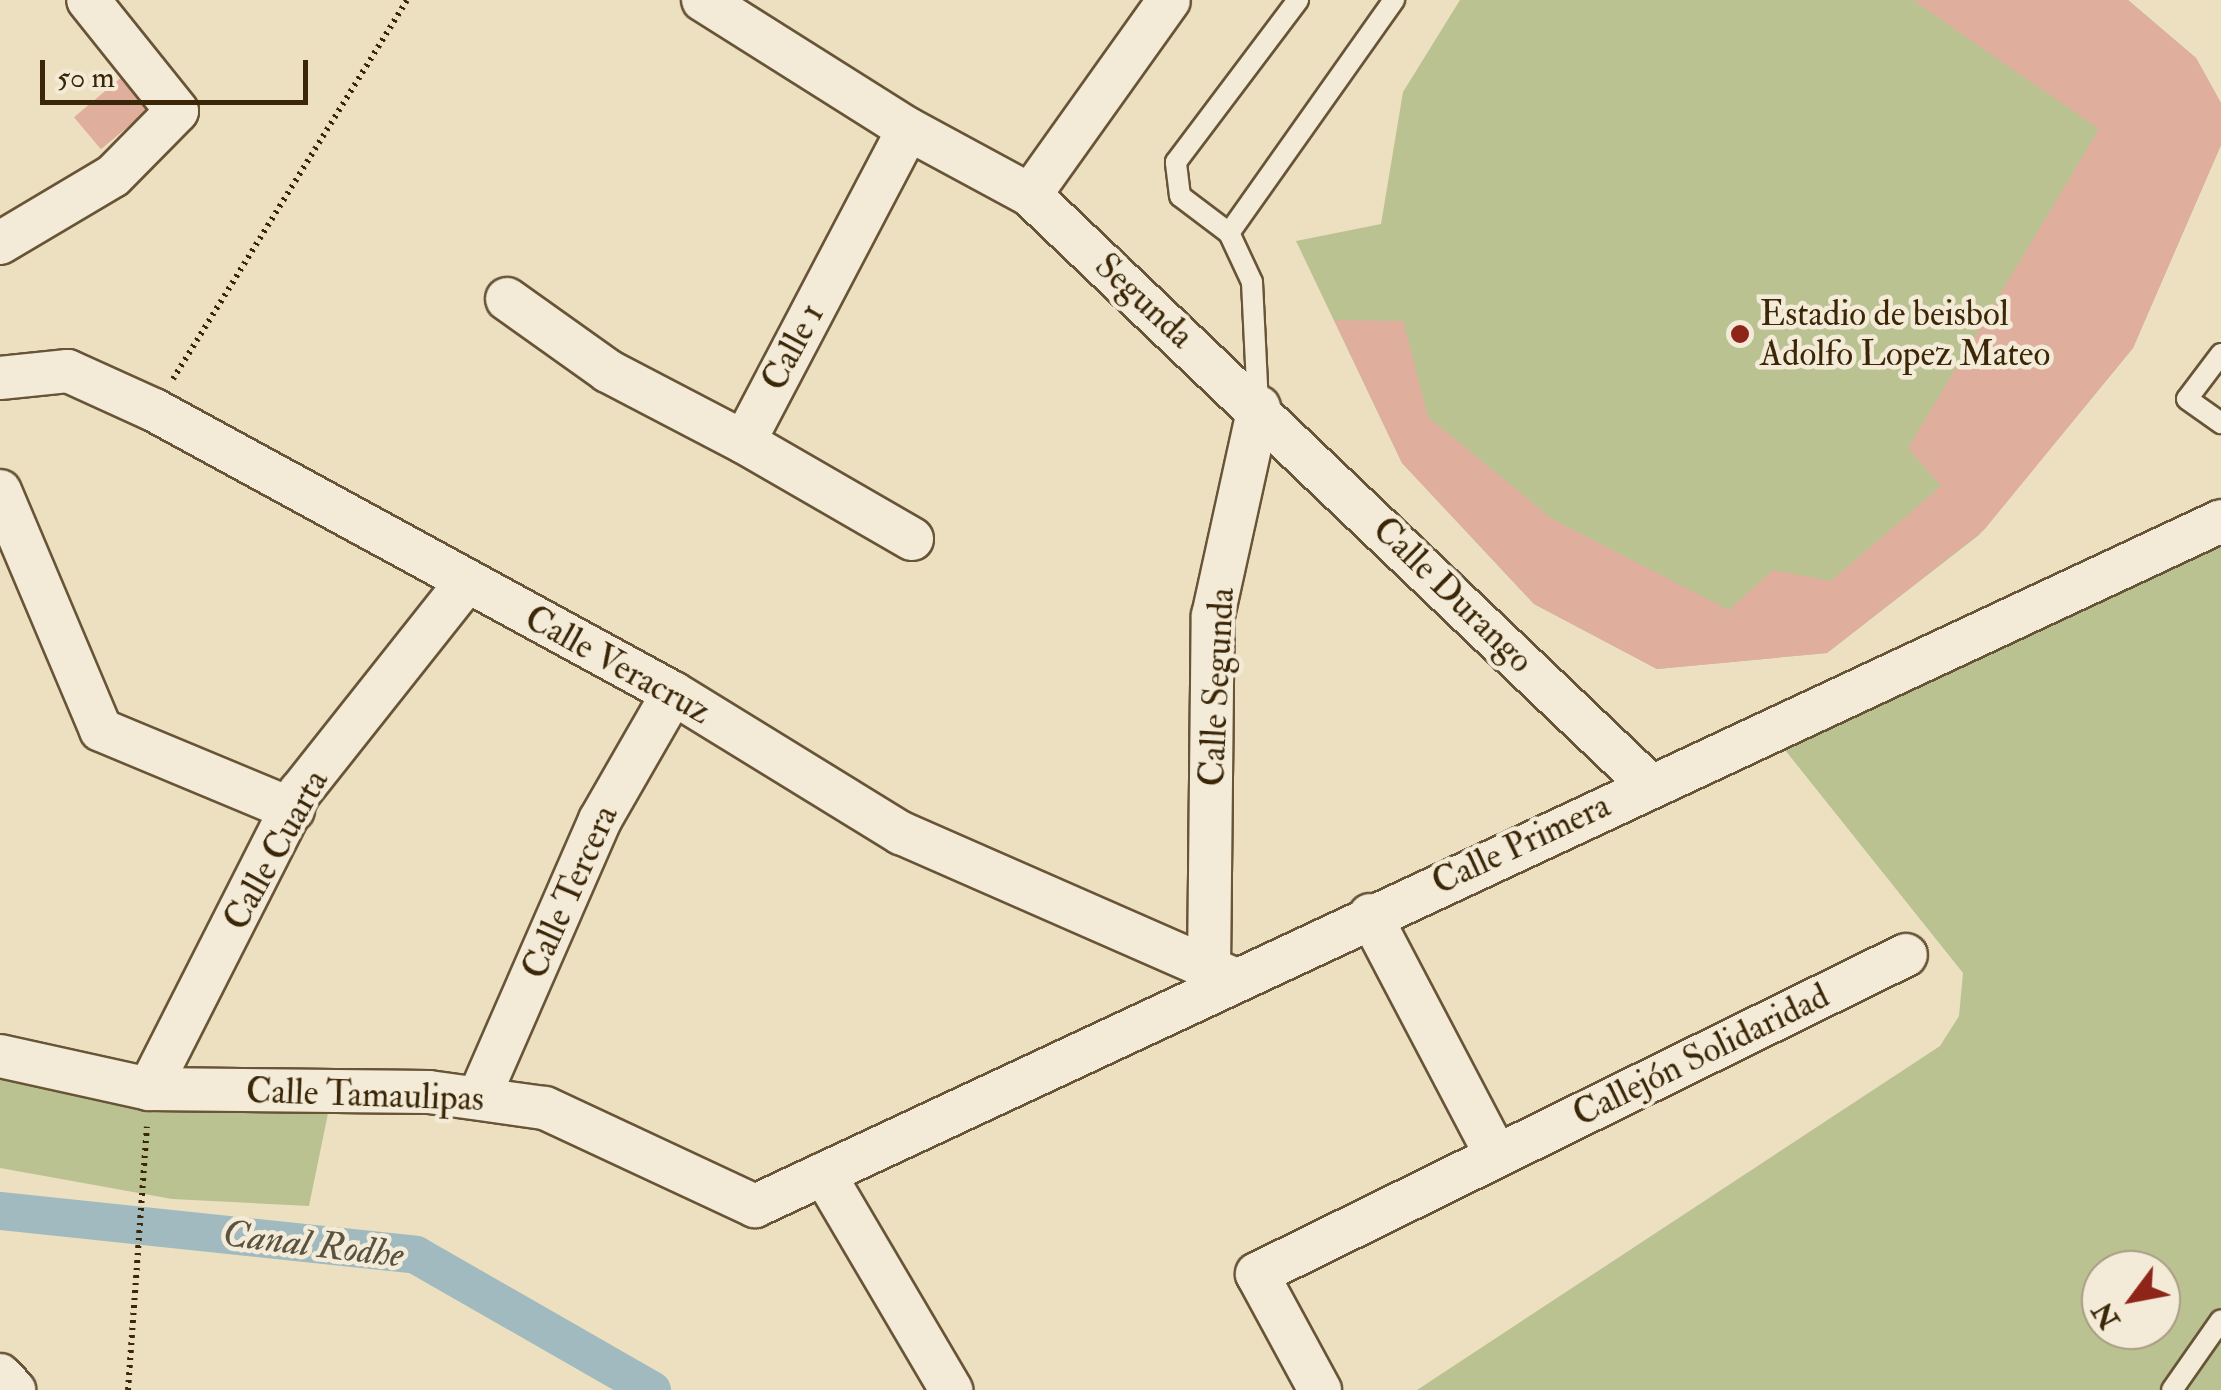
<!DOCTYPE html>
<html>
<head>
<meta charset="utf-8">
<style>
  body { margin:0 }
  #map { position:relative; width:2221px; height:1390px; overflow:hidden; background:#ede0c1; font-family:"IM FELL Double Pica",serif }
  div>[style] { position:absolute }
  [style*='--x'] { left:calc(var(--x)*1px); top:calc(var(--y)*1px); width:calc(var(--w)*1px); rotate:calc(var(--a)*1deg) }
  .green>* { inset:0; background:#bac292 }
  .canal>* { height:38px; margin:-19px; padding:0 19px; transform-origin:19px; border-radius:19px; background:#a0babf }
  .building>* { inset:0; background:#e0ae9c; transform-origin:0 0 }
  .path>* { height:6px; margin-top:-3px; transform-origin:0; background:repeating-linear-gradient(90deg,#3b2607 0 2.5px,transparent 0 7.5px) }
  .roads { filter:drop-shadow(2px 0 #685436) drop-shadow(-2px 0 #685436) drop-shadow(0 2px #685436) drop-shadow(0 -2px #685436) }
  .service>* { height:20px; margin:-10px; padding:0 10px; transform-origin:10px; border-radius:10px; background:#f3ebd7 }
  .minor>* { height:42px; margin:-21px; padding:0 21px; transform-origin:21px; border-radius:21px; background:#f3ebd7 }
  .dots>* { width:28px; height:28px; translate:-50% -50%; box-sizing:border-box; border:5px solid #f3ebd7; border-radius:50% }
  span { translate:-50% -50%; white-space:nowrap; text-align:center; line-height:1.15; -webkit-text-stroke:9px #f3ebd7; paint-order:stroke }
  .street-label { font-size:35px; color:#3b2607 }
  .poi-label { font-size:35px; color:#3b2607 }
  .left { translate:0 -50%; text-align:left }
  .water-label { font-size:38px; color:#59523e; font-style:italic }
  .north { position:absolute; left:2081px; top:1250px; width:100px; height:100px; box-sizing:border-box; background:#f3ebd7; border:2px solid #a99c84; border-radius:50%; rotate:238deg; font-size:28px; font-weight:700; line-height:40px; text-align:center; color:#3b2607 }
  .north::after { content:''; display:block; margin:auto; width:35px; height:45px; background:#8f2418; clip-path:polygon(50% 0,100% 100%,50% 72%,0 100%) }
  .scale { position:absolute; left:40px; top:60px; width:268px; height:45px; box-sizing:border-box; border:5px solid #3b2607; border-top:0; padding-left:12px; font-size:30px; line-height:35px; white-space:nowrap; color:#3b2607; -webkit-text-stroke:8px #f3ebd7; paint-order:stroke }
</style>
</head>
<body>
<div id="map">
  <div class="green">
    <div style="clip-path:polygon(1460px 0,2128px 0,2196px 58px,2221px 103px,2221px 145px,2133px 348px,1979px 535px,1827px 653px,1657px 669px,1534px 604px,1402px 463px,1296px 241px,1381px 224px,1403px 92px)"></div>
    <div style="clip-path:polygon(evenodd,2221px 518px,2221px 1390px,1417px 1390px,1940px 1046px,1959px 1016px,1963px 973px,1769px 730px,2221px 518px,2101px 1270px,2161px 1270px,2161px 1330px,2101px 1330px,2101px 1270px)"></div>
    <div style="clip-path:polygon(0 1065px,332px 1094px,309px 1206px,172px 1199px,0 1168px)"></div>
  </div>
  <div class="canal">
    <div style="--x:0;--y:1211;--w:418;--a:6"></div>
    <div style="--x:416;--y:1255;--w:272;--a:29.8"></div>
  </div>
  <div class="building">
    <div style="clip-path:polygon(1913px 0,2128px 0,2196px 58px,2221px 103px,2221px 145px,2133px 348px,1984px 530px,1827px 653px,1657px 669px,1534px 604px,1402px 463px,1334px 320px,1403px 321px,1428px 417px,1552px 519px,1729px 610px,1773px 570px,1831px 581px,1941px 486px,1908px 448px,2099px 129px)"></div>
    <div style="left:123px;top:76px;width:42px;height:64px;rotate:50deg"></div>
  </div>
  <div class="path">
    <div style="--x:173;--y:379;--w:445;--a:-58.3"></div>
    <div style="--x:128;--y:1390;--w:264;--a:-85.9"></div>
  </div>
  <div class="roads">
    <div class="service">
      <div style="--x:1229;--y:233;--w:286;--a:-54.7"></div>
      <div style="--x:2221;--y:354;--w:56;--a:127.1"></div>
      <div style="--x:2187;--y:399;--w:42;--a:35.2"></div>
      <div style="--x:1258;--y:405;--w:123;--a:-92.8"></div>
      <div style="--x:1252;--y:282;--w:54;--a:-115.1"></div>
      <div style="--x:1229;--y:233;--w:61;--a:-142.9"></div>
      <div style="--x:1180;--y:196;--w:34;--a:-97"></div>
      <div style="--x:1176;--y:162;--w:203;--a:-53"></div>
      <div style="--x:2172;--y:1390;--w:85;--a:-55"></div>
    </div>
    <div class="minor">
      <div style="--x:703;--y:0;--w:242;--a:32.2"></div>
      <div style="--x:1030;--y:195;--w:239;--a:-54.5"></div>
      <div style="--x:0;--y:243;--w:131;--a:-30.7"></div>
      <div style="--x:113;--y:176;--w:91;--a:-45.4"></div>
      <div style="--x:177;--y:111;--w:142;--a:-128.7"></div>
      <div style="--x:507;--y:299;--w:124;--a:35.5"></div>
      <div style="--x:608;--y:371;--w:153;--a:27.6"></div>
      <div style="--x:744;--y:442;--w:353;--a:-62.3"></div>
      <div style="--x:908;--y:129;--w:139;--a:28.4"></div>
      <div style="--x:1030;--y:195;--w:854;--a:43.62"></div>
      <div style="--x:0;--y:378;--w:68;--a:-5.9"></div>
      <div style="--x:68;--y:371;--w:94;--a:24.4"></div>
      <div style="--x:154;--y:410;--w:591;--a:28.6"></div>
      <div style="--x:673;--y:693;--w:268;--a:31.6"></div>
      <div style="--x:901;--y:833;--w:363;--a:23.7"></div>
      <div style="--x:744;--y:442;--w:194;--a:30"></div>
      <div style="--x:0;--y:491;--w:259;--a:67.1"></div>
      <div style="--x:101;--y:730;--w:208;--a:22.6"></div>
      <div style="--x:1370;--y:915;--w:271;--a:62.3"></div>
      <div style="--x:1209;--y:970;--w:354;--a:-89.4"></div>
      <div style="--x:1213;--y:616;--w:214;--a:-77.6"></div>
      <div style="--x:0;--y:1056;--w:153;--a:12.5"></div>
      <div style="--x:149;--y:1089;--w:280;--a:0.6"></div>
      <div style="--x:429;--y:1092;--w:117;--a:7.9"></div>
      <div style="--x:545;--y:1108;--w:232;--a:25"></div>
      <div style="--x:755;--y:1206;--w:1618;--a:-25.04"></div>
      <div style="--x:149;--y:1089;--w:333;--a:-63.1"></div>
      <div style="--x:300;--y:792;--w:269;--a:-51.6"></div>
      <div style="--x:479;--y:1097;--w:302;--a:-66.4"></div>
      <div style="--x:600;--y:820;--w:146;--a:-60.1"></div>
      <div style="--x:824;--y:1174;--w:251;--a:59.5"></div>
      <div style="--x:0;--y:1375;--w:21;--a:47"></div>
      <div style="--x:1320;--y:1390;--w:132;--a:-118.5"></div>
      <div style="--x:1257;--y:1274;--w:723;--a:-26.18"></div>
    </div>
  </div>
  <div class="dots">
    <div style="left:1740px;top:334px;background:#8f2418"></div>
  </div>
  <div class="street-label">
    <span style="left:1144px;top:301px;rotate:43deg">Segunda</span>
    <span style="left:793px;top:347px;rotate:-62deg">Calle 1</span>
    <span style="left:1453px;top:595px;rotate:44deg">Calle Durango</span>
    <span style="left:618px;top:665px;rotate:29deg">Calle Veracruz</span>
    <span style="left:1217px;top:687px;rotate:-87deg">Calle Segunda</span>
    <span style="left:1521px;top:844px;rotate:-25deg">Calle Primera</span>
    <span style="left:276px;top:850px;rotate:-61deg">Calle Cuarta</span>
    <span style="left:570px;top:892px;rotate:-66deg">Calle Tercera</span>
    <span style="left:1701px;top:1055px;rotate:-26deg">Callejón Solidaridad</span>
    <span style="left:365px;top:1095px;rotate:2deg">Calle Tamaulipas</span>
  </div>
  <div class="poi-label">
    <span class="left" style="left:1760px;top:334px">Estadio de beisbol<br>Adolfo Lopez Mateo</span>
  </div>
  <div class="water-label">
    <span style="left:313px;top:1245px;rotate:7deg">Canal Rodhe</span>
  </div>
  <div class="north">N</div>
  <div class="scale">50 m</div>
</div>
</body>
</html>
